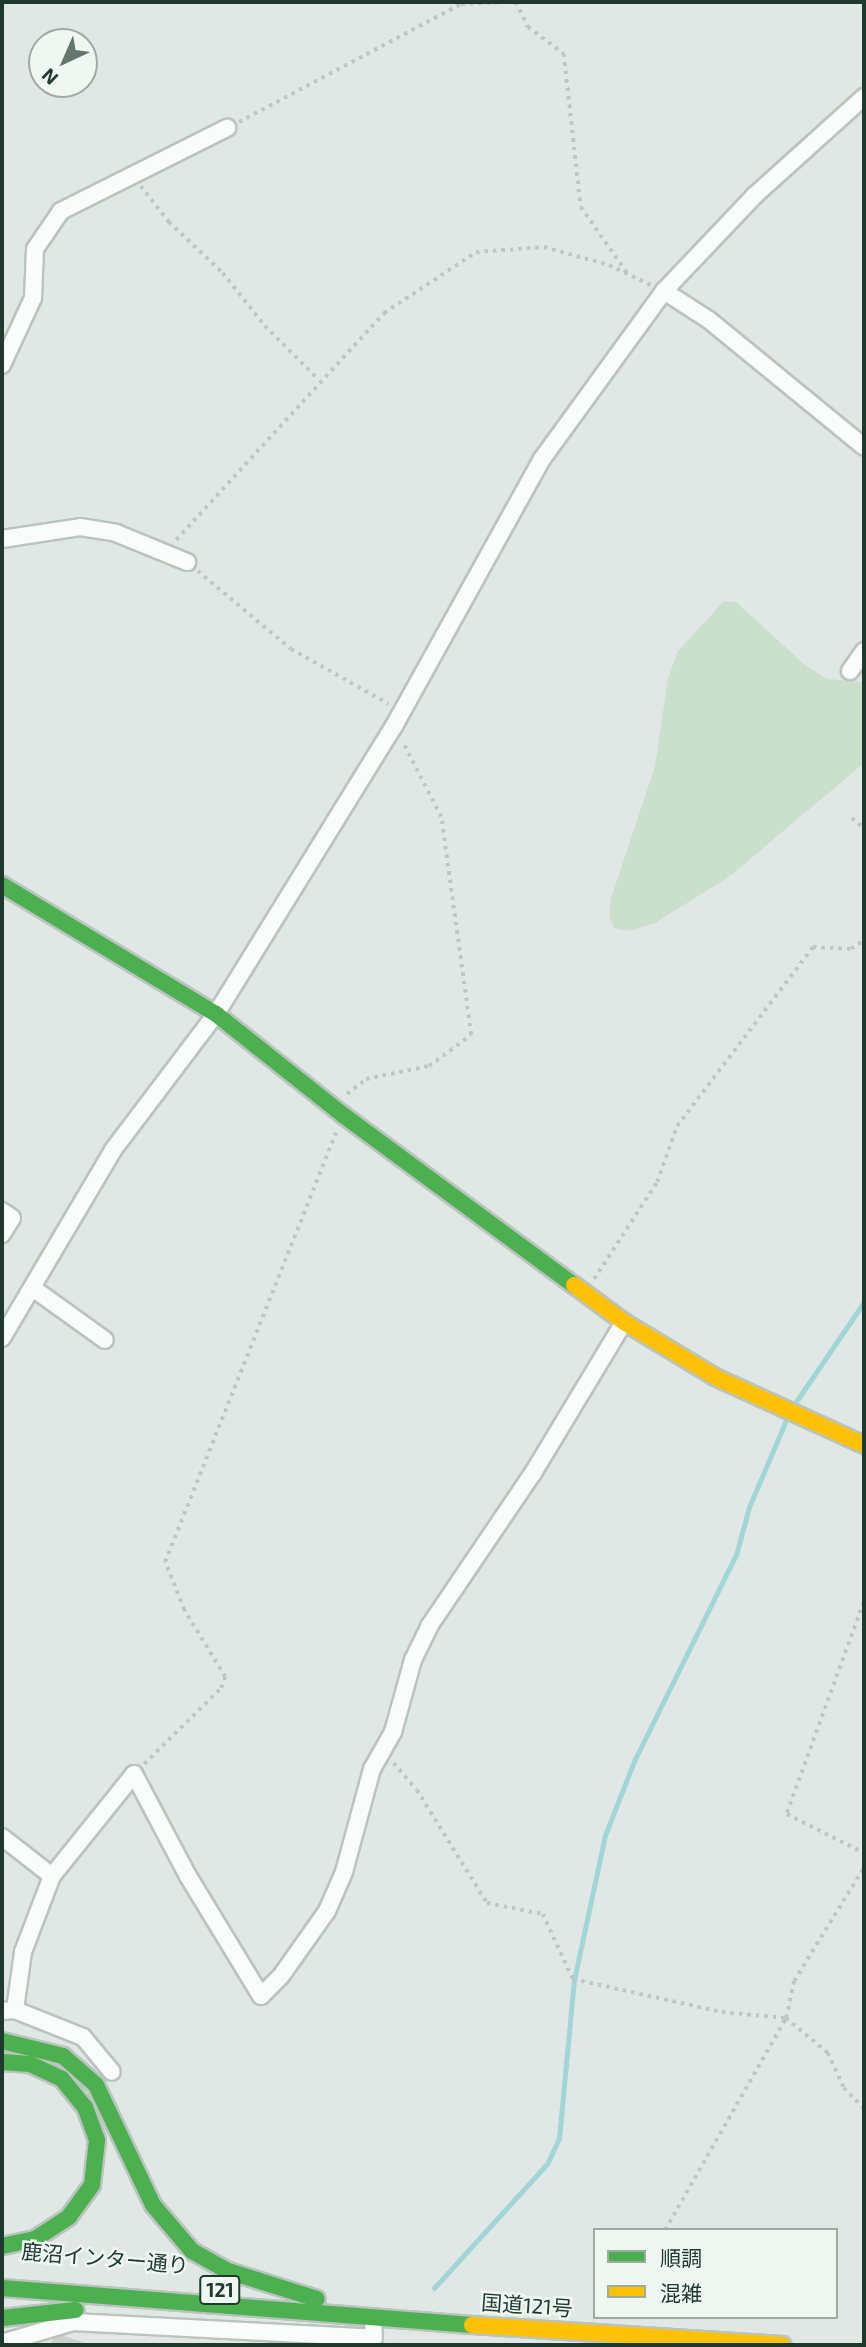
<!DOCTYPE html>
<html>
<head>
<meta charset="utf-8">
<style>
  body { margin:0 }
  #map { position:relative; width:866px; height:2347px; overflow:hidden; background:#e1e7e4; font-family:"Exo 2","Noto Sans JP",sans-serif }
  div>[style] { position:absolute }
  [style*='--x'] { left:calc(var(--x)*1px); top:calc(var(--y)*1px); width:calc(var(--w)*1px); rotate:calc(var(--a)*1deg) }
  .green>* { inset:0; background:#cae0cd }
  .stream>* { height:5px; margin:-2.5px; padding:0 2.5px; transform-origin:2.5px; border-radius:2.5px; background:#a1d6d6 }
  .building>* { inset:0; background:#cad0cd }
  .path>* { height:3.5px; margin-top:-1.75px; transform-origin:0; background:repeating-linear-gradient(90deg,#bfc7c4 0 3.5px,transparent 0 8.5px) }
  .roads { filter:drop-shadow(2px 0 #bac4bf) drop-shadow(-2px 0 #bac4bf) drop-shadow(0 2px #bac4bf) drop-shadow(0 -2px #bac4bf) }
  .street>* { height:16px; margin:-8px; padding:0 8px; transform-origin:8px; border-radius:8px; background:#fafbfb }
  .fast>* { height:16px; margin:-8px; padding:0 8px; transform-origin:8px; border-radius:8px; background:#4caf50 }
  .slow>* { height:16px; margin:-8px; padding:0 8px; transform-origin:8px; border-radius:8px; background:#ffc107 }
  span { translate:-50% -50%; white-space:nowrap; text-align:center; line-height:1.15; -webkit-text-stroke:5px #eef7f1; paint-order:stroke }
  .shield-label span { padding:2px 5px; background:#eef7f1; border:2px solid; border-radius:5px; -webkit-text-stroke-width:0 }
  .shield-label { font-size:19px; color:#20392f; font-weight:700 }
  .street-label { font-size:21px; color:#20392f }
  .frame { position:absolute; inset:0; border:4px solid #20392f; pointer-events:none }
  .legend { position:absolute; left:593px; top:2228px; width:245px; height:91px; box-sizing:border-box; background:#eef7f1; border:2px solid #9caba3; margin:0; padding:9px 12px; list-style:none; font-size:21px; color:#20392f }
  .legend li { display:flex; align-items:center; gap:14px; height:35px }
  .legend b { width:35px; border:2px solid #9caba3 }
  .north { position:absolute; left:28px; top:28px; width:70px; height:70px; box-sizing:border-box; background:#eef7f1; border:2px solid #9caba3; border-radius:50%; rotate:224deg; font-size:19px; font-weight:700; line-height:28px; text-align:center; color:#20392f }
  .north::after { content:''; display:block; margin:auto; width:24px; height:32px; background:#64766e; clip-path:polygon(50% 0,100% 100%,50% 72%,0 100%) }
</style>
</head>
<body>
<div id="map">
  <div class="green">
    <div style="clip-path:polygon(724px 601px,736px 602px,805px 665px,827px 679px,864px 682px,864px 763px,730px 876px,655px 923px,630px 931px,614px 928px,609px 916px,611px 898px,655px 766px,668px 678px,678px 651px)"></div>
  </div>
  <div class="stream">
    <div style="--x:793;--y:1406;--w:126;--a:-55.7"></div>
    <div style="--x:434;--y:2288;--w:168;--a:-47.7"></div>
    <div style="--x:547;--y:2164;--w:29;--a:-65"></div>
    <div style="--x:559;--y:2138;--w:159;--a:-84.6"></div>
    <div style="--x:574;--y:1980;--w:148;--a:-77.9"></div>
    <div style="--x:605;--y:1835;--w:82;--a:-68.5"></div>
    <div style="--x:635;--y:1759;--w:228;--a:-63.7"></div>
    <div style="--x:736;--y:1555;--w:50;--a:-74.8"></div>
    <div style="--x:749;--y:1507;--w:97;--a:-66.9"></div>
    <div style="--x:396;--y:2345;--w:1;--a:-45"></div>
  </div>
  <div class="building">
    <div style="clip-path:polygon(54px 2333px,92px 2345px,51px 2345px)"></div>
  </div>
  <div class="path">
    <div style="--x:516;--y:2;--w:28;--a:64"></div>
    <div style="--x:528;--y:27;--w:45;--a:36.9"></div>
    <div style="--x:564;--y:54;--w:154;--a:83.7"></div>
    <div style="--x:581;--y:207;--w:80;--a:55.1"></div>
    <div style="--x:239;--y:122;--w:251;--a:-28"></div>
    <div style="--x:461;--y:4;--w:44;--a:-2.6"></div>
    <div style="--x:141;--y:186;--w:46;--a:52.1"></div>
    <div style="--x:169;--y:222;--w:74;--a:43.4"></div>
    <div style="--x:223;--y:273;--w:68;--a:51.6"></div>
    <div style="--x:265;--y:326;--w:76;--a:45"></div>
    <div style="--x:176;--y:540;--w:308;--a:-47.5"></div>
    <div style="--x:384;--y:313;--w:110;--a:-33.5"></div>
    <div style="--x:476;--y:252;--w:68;--a:-4.2"></div>
    <div style="--x:544;--y:247;--w:67;--a:15.5"></div>
    <div style="--x:609;--y:265;--w:47;--a:25.5"></div>
    <div style="--x:198;--y:571;--w:121;--a:40"></div>
    <div style="--x:291;--y:649;--w:112;--a:29.3"></div>
    <div style="--x:852;--y:818;--w:16;--a:40"></div>
    <div style="--x:347;--y:1094;--w:24;--a:-38"></div>
    <div style="--x:366;--y:1079;--w:64;--a:-11.7"></div>
    <div style="--x:429;--y:1066;--w:52;--a:-36.4"></div>
    <div style="--x:471;--y:1035;--w:220;--a:-97.8"></div>
    <div style="--x:441;--y:817;--w:83;--a:-117.2"></div>
    <div style="--x:594;--y:1279;--w:116;--a:-57"></div>
    <div style="--x:657;--y:1182;--w:59;--a:-70.3"></div>
    <div style="--x:677;--y:1126;--w:225;--a:-52.8"></div>
    <div style="--x:813;--y:947;--w:38;--a:3"></div>
    <div style="--x:851;--y:949;--w:16;--a:-35"></div>
    <div style="--x:864;--y:1602;--w:226;--a:110"></div>
    <div style="--x:787;--y:1814;--w:86;--a:26.9"></div>
    <div style="--x:394;--y:1763;--w:35;--a:50"></div>
    <div style="--x:417;--y:1790;--w:133;--a:58.2"></div>
    <div style="--x:487;--y:1903;--w:57;--a:11.1"></div>
    <div style="--x:543;--y:1914;--w:72;--a:65.2"></div>
    <div style="--x:573;--y:1979;--w:153;--a:12.5"></div>
    <div style="--x:722;--y:2012;--w:64;--a:5.4"></div>
    <div style="--x:786;--y:2018;--w:55;--a:39.8"></div>
    <div style="--x:828;--y:2053;--w:38;--a:65"></div>
    <div style="--x:844;--y:2088;--w:28;--a:45"></div>
    <div style="--x:144;--y:1764;--w:108;--a:-44.6"></div>
    <div style="--x:221;--y:1688;--w:12;--a:-70"></div>
    <div style="--x:225;--y:1677;--w:79;--a:-121.5"></div>
    <div style="--x:184;--y:1610;--w:52;--a:-111.6"></div>
    <div style="--x:165;--y:1562;--w:462;--a:-68.3"></div>
    <div style="--x:665;--y:2230;--w:244;--a:-60.3"></div>
    <div style="--x:786;--y:2018;--w:38;--a:-78"></div>
    <div style="--x:794;--y:1981;--w:134;--a:-58.4"></div>
  </div>
  <div class="roads">
    <div class="street">
      <div style="--x:664;--y:291;--w:54;--a:32.8"></div>
      <div style="--x:709;--y:320;--w:200;--a:39.3"></div>
      <div style="--x:2;--y:365;--w:74;--a:-65.2"></div>
      <div style="--x:33;--y:298;--w:49;--a:-87.7"></div>
      <div style="--x:35;--y:249;--w:46;--a:-55.6"></div>
      <div style="--x:61;--y:211;--w:186;--a:-26.6"></div>
      <div style="--x:2;--y:539;--w:79;--a:-8.7"></div>
      <div style="--x:80;--y:527;--w:36;--a:9"></div>
      <div style="--x:116;--y:533;--w:77;--a:22.2"></div>
      <div style="--x:850;--y:671;--w:24;--a:-55"></div>
      <div style="--x:2;--y:1211;--w:12;--a:35"></div>
      <div style="--x:12;--y:1218;--w:19;--a:122"></div>
      <div style="--x:34;--y:1289;--w:87;--a:35.7"></div>
      <div style="--x:2;--y:1338;--w:218;--a:-59.4"></div>
      <div style="--x:113;--y:1150;--w:171;--a:-52.9"></div>
      <div style="--x:216;--y:1014;--w:339;--a:-58.3"></div>
      <div style="--x:394;--y:726;--w:305;--a:-61"></div>
      <div style="--x:542;--y:459;--w:208;--a:-54"></div>
      <div style="--x:664;--y:291;--w:131;--a:-46.5"></div>
      <div style="--x:754;--y:196;--w:148;--a:-42"></div>
      <div style="--x:2;--y:1837;--w:63;--a:38"></div>
      <div style="--x:52;--y:1876;--w:81;--a:110.9"></div>
      <div style="--x:23;--y:1952;--w:59;--a:97.9"></div>
      <div style="--x:15;--y:2010;--w:13;--a:176"></div>
      <div style="--x:52;--y:1876;--w:131;--a:-51.2"></div>
      <div style="--x:134;--y:1774;--w:115;--a:62.1"></div>
      <div style="--x:188;--y:1876;--w:140;--a:58.7"></div>
      <div style="--x:261;--y:1996;--w:28;--a:-45"></div>
      <div style="--x:281;--y:1976;--w:80;--a:-54.7"></div>
      <div style="--x:327;--y:1911;--w:43;--a:-66.4"></div>
      <div style="--x:344;--y:1872;--w:107;--a:-74.8"></div>
      <div style="--x:372;--y:1769;--w:43;--a:-60.4"></div>
      <div style="--x:393;--y:1732;--w:75;--a:-74.5"></div>
      <div style="--x:413;--y:1660;--w:39;--a:-64"></div>
      <div style="--x:430;--y:1625;--w:184;--a:-55.9"></div>
      <div style="--x:533;--y:1473;--w:176;--a:-58.9"></div>
      <div style="--x:15;--y:2010;--w:73;--a:21.7"></div>
      <div style="--x:83;--y:2037;--w:45;--a:50.4"></div>
      <div style="--x:2;--y:2343;--w:74;--a:-16.5"></div>
      <div style="--x:73;--y:2322;--w:301;--a:3"></div>
      <div style="--x:374;--y:2338;--w:19;--a:-93"></div>
    </div>
    <div class="fast">
      <div style="--x:2;--y:885;--w:250;--a:31.1"></div>
      <div style="--x:216;--y:1014;--w:162;--a:38.5"></div>
      <div style="--x:343;--y:1115;--w:287;--a:36.4"></div>
      <div style="--x:2;--y:2041;--w:63;--a:13.8"></div>
      <div style="--x:63;--y:2056;--w:44;--a:41.3"></div>
      <div style="--x:96;--y:2085;--w:133;--a:64.6"></div>
      <div style="--x:153;--y:2205;--w:60;--a:49.7"></div>
      <div style="--x:192;--y:2251;--w:41;--a:29.1"></div>
      <div style="--x:228;--y:2271;--w:93;--a:17.5"></div>
      <div style="--x:2;--y:2062;--w:28;--a:4"></div>
      <div style="--x:30;--y:2064;--w:35;--a:25"></div>
      <div style="--x:62;--y:2079;--w:36;--a:51"></div>
      <div style="--x:85;--y:2107;--w:35;--a:70"></div>
      <div style="--x:97;--y:2140;--w:45;--a:96.3"></div>
      <div style="--x:92;--y:2185;--w:39;--a:126"></div>
      <div style="--x:69;--y:2217;--w:40;--a:147.1"></div>
      <div style="--x:35;--y:2239;--w:34;--a:168"></div>
      <div style="--x:2;--y:2288;--w:471;--a:4.5"></div>
      <div style="--x:2;--y:2318;--w:74;--a:-6.2"></div>
    </div>
    <div class="slow">
      <div style="--x:574;--y:1285;--w:62;--a:36.5"></div>
      <div style="--x:624;--y:1322;--w:106;--a:31.1"></div>
      <div style="--x:715;--y:1377;--w:164;--a:24.5"></div>
      <div style="--x:472;--y:2325;--w:311;--a:3.7"></div>
    </div>
  </div>
  <div class="shield-label">
    <span style="left:220px;top:2290px">121</span>
  </div>
  <div class="street-label">
    <span style="left:105px;top:2258px;rotate:5deg">鹿沼インター通り</span>
    <span style="left:527px;top:2305px;rotate:4deg">国道121号</span>
  </div>
  <div class="frame"></div>
  <ul class="legend">
  <li><b style="height:9px;background:#4caf50"></b>順調</li>
  <li><b style="height:9px;background:#ffc107"></b>混雑</li>
  </ul>
  <div class="north">N</div>
</div>
</body>
</html>
